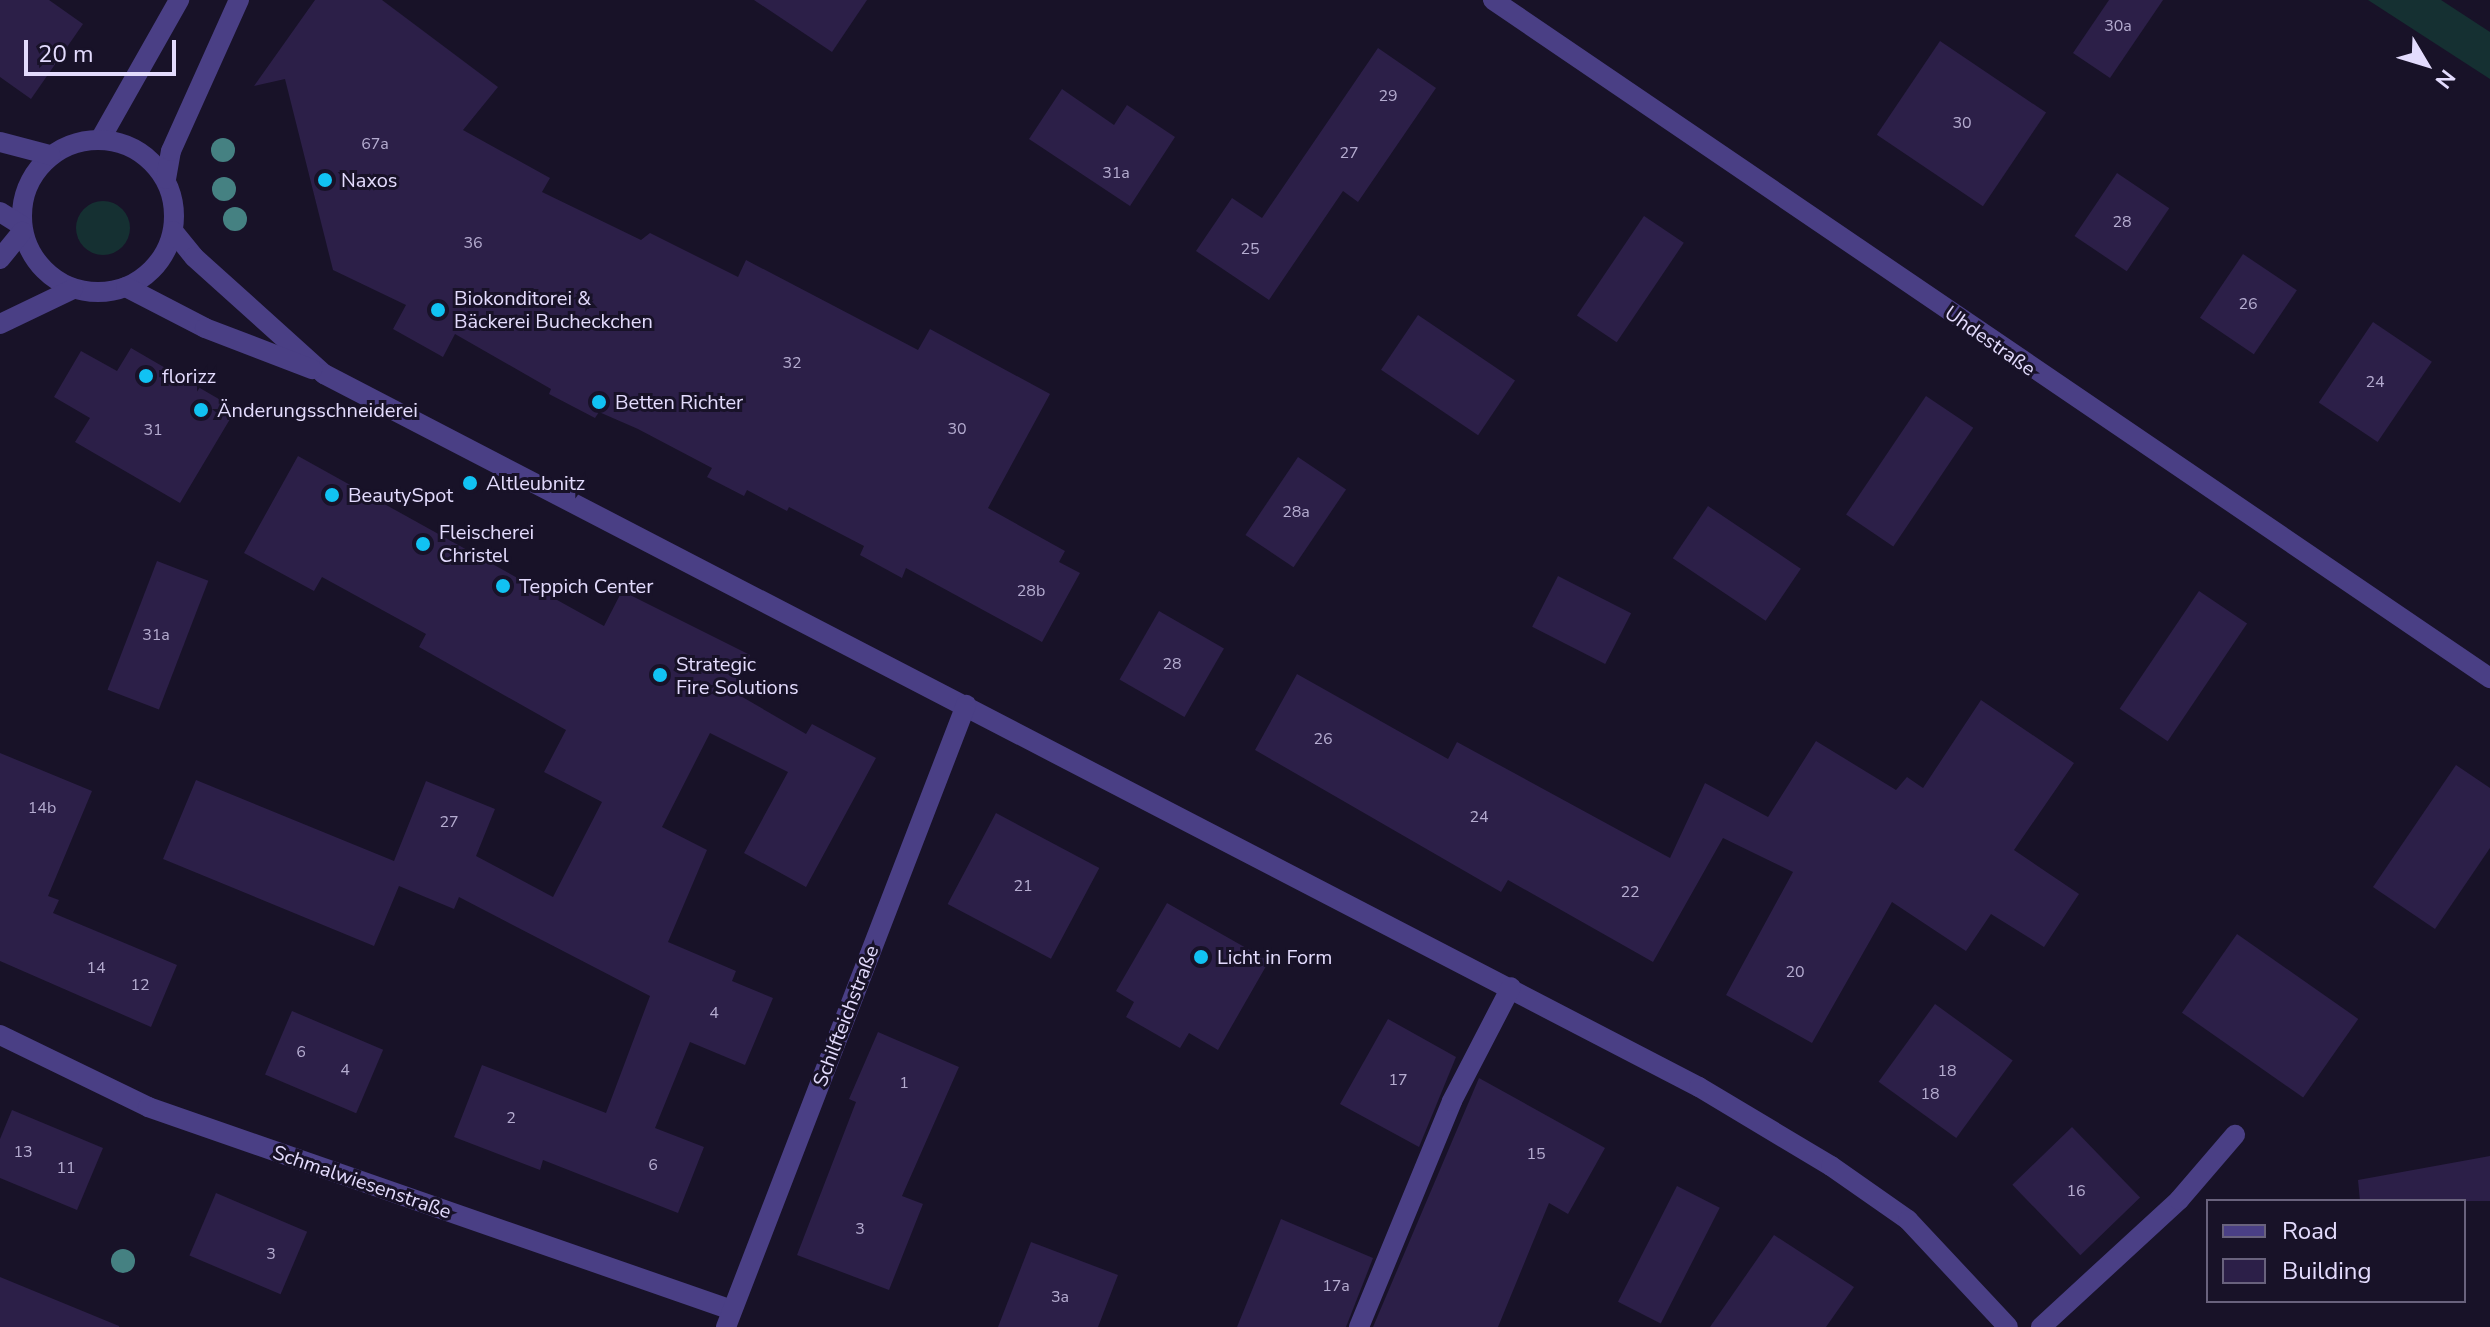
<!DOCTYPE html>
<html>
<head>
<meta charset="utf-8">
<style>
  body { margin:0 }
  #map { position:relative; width:2490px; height:1327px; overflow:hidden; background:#181228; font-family:"Nunito Sans",sans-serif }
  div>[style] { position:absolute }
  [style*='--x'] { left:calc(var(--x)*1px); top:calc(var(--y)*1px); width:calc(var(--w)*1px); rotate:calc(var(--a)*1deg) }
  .green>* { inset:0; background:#153032 }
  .round { border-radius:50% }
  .building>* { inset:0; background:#2c1f48; transform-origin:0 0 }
  .minor>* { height:20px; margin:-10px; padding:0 10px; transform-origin:10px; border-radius:10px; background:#4a3f85 }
  .minor>.ring { margin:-10px; padding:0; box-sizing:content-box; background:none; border:20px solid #4a3f85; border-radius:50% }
  .trees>* { width:24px; height:24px; margin:-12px; border-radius:50%; background:#458182 }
  .dots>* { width:22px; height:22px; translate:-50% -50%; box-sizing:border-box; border:4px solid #181228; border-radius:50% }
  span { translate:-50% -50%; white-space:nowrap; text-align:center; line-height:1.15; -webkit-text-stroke:6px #181228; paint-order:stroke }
  .number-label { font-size:16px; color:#b5acd0 }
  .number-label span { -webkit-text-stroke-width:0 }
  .poi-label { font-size:20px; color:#e3dbfd }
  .left { translate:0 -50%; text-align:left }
  .street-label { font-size:20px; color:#e3dbfd }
  .legend { position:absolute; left:2206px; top:1199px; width:260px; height:104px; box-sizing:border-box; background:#181228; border:2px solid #69627d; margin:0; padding:10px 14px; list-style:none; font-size:24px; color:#e3dbfd }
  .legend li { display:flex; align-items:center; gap:16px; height:40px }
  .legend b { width:40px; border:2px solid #69627d }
  .north { position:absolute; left:2386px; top:24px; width:80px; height:80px; -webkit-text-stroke:6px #181228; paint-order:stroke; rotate:128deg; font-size:22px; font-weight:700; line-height:32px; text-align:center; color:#e3dbfd }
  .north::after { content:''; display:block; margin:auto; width:28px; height:36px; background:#e3dbfd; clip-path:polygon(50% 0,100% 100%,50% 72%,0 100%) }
  .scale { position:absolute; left:24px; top:40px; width:152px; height:36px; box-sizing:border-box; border:4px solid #e3dbfd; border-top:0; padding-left:10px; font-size:24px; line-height:28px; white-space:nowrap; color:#e3dbfd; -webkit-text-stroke:6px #181228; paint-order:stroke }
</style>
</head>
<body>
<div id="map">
  <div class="green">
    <div style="clip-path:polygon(2368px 0,2441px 0,2490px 32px,2490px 79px)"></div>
    <div class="round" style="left:76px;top:201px;width:54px;height:54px"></div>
  </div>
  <div class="building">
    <div style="clip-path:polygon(0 0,49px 0,83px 24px,31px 99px,0 77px)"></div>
    <div style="clip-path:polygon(315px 0,382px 0,498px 87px,463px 130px,550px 178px,542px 192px,641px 240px,650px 233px,738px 277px,746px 260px,918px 350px,930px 329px,1050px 394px,988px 508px,1065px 551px,1059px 562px,1080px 573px,1042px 642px,906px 568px,902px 578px,860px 555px,864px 546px,789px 507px,787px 511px,747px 490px,744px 496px,707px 477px,712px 468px,638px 429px,599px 412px,595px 418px,549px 394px,551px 389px,455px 334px,443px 357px,393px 329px,406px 305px,333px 270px,285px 79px,254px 86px)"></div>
    <div style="clip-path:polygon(754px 0,867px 0,832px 52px)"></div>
    <div style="clip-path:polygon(2109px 0,2163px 0,2110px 78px,2073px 53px)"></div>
    <div style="left:1940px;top:41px;width:128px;height:113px;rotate:34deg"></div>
    <div style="clip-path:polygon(1378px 48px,1436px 88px,1358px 202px,1343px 191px,1269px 300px,1196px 251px,1232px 198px,1262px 218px)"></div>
    <div style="clip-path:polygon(1062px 89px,1114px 125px,1127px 105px,1175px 137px,1130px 206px,1029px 139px)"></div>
    <div style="left:2117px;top:173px;width:63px;height:76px;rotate:34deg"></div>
    <div style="left:1644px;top:216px;width:48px;height:120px;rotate:34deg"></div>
    <div style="left:2243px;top:254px;width:65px;height:77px;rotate:34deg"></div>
    <div style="left:1418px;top:315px;width:117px;height:66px;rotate:34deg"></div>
    <div style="left:2373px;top:322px;width:71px;height:97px;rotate:34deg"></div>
    <div style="clip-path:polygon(131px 348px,236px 409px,180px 503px,75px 442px,90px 418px,54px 397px,81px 351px,117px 371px)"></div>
    <div style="left:1926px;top:396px;width:57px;height:143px;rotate:34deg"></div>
    <div style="clip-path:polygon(298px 456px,604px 626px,622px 591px,750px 655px,732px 691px,806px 734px,812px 724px,876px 758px,806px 887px,744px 853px,788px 772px,710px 733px,662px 827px,707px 850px,668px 942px,736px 971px,732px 981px,773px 998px,745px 1065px,690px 1042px,655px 1128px,704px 1147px,678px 1213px,543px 1160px,540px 1170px,454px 1137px,482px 1065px,606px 1113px,650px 996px,459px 897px,454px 909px,399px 886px,374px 946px,163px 859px,196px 780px,394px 861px,426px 781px,495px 809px,476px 856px,553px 897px,602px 802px,544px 772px,566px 730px,419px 647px,426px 634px,322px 577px,314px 591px,244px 553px)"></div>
    <div style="left:1298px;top:457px;width:58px;height:94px;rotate:34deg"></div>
    <div style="left:1708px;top:506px;width:112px;height:63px;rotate:34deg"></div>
    <div style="left:157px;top:561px;width:55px;height:138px;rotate:21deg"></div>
    <div style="left:1558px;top:576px;width:82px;height:57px;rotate:27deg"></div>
    <div style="left:2199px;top:591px;width:58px;height:142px;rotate:34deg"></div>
    <div style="left:1159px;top:611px;width:75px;height:79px;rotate:30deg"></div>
    <div style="clip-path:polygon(1297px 674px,1448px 759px,1457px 742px,1670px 858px,1705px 783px,1768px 817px,1816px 741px,1896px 790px,1907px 777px,1923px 788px,1981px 700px,2074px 763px,2014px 850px,2079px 894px,2044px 947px,1991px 914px,1966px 951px,1892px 902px,1812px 1043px,1726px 995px,1793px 872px,1723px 838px,1653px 962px,1508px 880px,1501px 892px,1255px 750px)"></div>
    <div style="clip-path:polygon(0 753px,92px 791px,48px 896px,59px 900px,53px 913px,177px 965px,151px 1027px,0 961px)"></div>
    <div style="clip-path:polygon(2456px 765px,2490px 788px,2490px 848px,2435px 929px,2373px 887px)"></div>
    <div style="left:996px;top:813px;width:117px;height:103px;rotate:28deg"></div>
    <div style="clip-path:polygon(1167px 903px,1269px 961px,1218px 1050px,1189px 1033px,1180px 1048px,1126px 1017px,1134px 1002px,1116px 991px)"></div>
    <div style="left:2237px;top:934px;width:148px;height:96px;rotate:35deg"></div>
    <div style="left:1935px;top:1004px;width:96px;height:96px;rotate:36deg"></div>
    <div style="left:292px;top:1011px;width:99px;height:69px;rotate:23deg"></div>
    <div style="clip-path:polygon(1388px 1019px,1456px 1057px,1419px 1147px,1340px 1104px)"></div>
    <div style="clip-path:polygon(878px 1032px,959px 1067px,902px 1196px,923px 1204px,889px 1290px,797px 1255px,856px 1102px,849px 1099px)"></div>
    <div style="clip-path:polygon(1479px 1078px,1605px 1148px,1568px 1214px,1549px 1203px,1498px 1327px,1373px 1327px)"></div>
    <div style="clip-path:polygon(12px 1110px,103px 1148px,77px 1210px,0 1178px,0 1139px)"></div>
    <div style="left:2072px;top:1127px;width:98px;height:83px;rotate:46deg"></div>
    <div style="clip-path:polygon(2490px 1156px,2490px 1201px,2360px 1201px,2358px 1180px)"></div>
    <div style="left:1677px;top:1186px;width:48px;height:130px;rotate:27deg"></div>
    <div style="left:216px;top:1193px;width:99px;height:68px;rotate:23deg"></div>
    <div style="clip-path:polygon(1281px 1219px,1373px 1258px,1346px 1327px,1237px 1327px)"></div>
    <div style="clip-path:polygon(1774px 1235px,1854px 1287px,1826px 1327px,1710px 1327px)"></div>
    <div style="clip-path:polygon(1031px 1242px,1118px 1275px,1098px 1327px,998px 1327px)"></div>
    <div style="clip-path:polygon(0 1277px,119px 1326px,119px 1327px,0 1327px)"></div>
  </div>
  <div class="minor">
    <div style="--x:1493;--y:0;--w:1206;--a:34.22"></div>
    <div style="--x:101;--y:138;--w:159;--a:-60.5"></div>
    <div class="ring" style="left:22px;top:140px;width:132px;height:132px"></div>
    <div style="--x:0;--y:142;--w:52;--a:14.6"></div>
    <div style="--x:166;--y:179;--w:28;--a:-80"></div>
    <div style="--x:171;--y:151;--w:166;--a:-65.8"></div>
    <div style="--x:0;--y:212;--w:26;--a:32"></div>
    <div style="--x:173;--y:231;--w:33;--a:51"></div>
    <div style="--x:194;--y:257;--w:175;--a:42"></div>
    <div style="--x:324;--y:374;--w:1549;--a:27.41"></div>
    <div style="--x:1699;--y:1087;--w:154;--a:30.9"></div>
    <div style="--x:1831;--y:1166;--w:94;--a:35"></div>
    <div style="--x:1908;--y:1220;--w:146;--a:46.9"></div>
    <div style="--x:0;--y:259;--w:35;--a:-51"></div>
    <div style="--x:126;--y:287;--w:89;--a:27.4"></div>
    <div style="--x:205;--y:328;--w:115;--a:21"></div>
    <div style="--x:0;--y:324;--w:81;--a:-25.6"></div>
    <div style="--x:0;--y:1035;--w:165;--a:25.9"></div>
    <div style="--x:148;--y:1107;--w:618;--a:19.17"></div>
    <div style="--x:726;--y:1327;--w:667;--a:-68.9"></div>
    <div style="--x:1359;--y:1327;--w:244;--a:-67.6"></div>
    <div style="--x:1452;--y:1101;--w:128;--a:-62.6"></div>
    <div style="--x:2041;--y:1327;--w:188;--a:-42.6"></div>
    <div style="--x:2179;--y:1200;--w:86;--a:-49.3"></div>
  </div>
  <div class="trees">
    <div style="left:223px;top:150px"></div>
    <div style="left:224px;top:189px"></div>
    <div style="left:235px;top:219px"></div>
    <div style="left:123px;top:1261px"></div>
  </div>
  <div class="dots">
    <div style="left:325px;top:180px;background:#11c2f3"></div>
    <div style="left:438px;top:310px;background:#11c2f3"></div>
    <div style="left:146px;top:376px;background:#11c2f3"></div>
    <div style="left:599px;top:402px;background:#11c2f3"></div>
    <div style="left:201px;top:410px;background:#11c2f3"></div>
    <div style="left:470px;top:483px;background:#11c2f3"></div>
    <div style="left:332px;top:495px;background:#11c2f3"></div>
    <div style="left:423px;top:544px;background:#11c2f3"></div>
    <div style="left:503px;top:586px;background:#11c2f3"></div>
    <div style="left:660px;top:675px;background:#11c2f3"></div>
    <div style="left:1201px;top:957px;background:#11c2f3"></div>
  </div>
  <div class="number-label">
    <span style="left:2118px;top:26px">30a</span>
    <span style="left:1388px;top:96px">29</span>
    <span style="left:1962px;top:123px">30</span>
    <span style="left:375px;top:144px">67a</span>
    <span style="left:1349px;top:153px">27</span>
    <span style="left:1116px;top:173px">31a</span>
    <span style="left:2122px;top:222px">28</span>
    <span style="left:473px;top:243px">36</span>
    <span style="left:1250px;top:249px">25</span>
    <span style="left:2248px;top:304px">26</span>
    <span style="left:792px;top:363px">32</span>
    <span style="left:2375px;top:382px">24</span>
    <span style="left:957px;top:429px">30</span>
    <span style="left:153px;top:430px">31</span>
    <span style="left:1296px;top:512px">28a</span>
    <span style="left:1031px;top:591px">28b</span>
    <span style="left:156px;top:635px">31a</span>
    <span style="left:1172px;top:664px">28</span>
    <span style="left:1323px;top:739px">26</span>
    <span style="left:42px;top:808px">14b</span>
    <span style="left:1479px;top:817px">24</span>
    <span style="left:449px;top:822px">27</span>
    <span style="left:1023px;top:886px">21</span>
    <span style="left:1630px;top:892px">22</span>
    <span style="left:96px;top:968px">14</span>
    <span style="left:1795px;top:972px">20</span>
    <span style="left:140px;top:985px">12</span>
    <span style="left:714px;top:1013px">4</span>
    <span style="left:301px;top:1052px">6</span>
    <span style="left:345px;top:1070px">4</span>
    <span style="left:1947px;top:1071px">18</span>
    <span style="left:1398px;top:1080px">17</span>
    <span style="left:904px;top:1083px">1</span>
    <span style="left:1930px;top:1094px">18</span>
    <span style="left:511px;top:1118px">2</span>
    <span style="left:23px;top:1152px">13</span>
    <span style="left:1536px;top:1154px">15</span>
    <span style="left:653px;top:1165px">6</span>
    <span style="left:66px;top:1168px">11</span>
    <span style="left:2076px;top:1191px">16</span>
    <span style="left:860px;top:1229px">3</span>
    <span style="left:271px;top:1254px">3</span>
    <span style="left:1336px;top:1286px">17a</span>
    <span style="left:1060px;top:1297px">3a</span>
  </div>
  <div class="poi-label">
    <span class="left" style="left:341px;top:180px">Naxos</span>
    <span class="left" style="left:454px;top:310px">Biokonditorei &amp;<br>Bäckerei Bucheckchen</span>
    <span class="left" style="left:162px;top:376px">florizz</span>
    <span class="left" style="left:615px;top:402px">Betten Richter</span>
    <span class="left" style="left:217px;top:410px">Änderungsschneiderei</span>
    <span class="left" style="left:486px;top:483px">Altleubnitz</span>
    <span class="left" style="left:348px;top:495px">BeautySpot</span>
    <span class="left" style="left:439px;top:544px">Fleischerei<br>Christel</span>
    <span class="left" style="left:519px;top:586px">Teppich Center</span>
    <span class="left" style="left:676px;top:676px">Strategic<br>Fire Solutions</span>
    <span class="left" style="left:1217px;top:957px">Licht in Form</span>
  </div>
  <div class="street-label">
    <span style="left:1990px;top:341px;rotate:35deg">Uhdestraße</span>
    <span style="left:846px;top:1016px;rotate:-69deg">Schilfteichstraße</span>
    <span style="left:362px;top:1182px;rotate:19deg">Schmalwiesenstraße</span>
  </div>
  <ul class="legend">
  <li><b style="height:10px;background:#4a3f85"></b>Road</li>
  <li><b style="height:22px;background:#2c1f48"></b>Building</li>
  </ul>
  <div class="north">N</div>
  <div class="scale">20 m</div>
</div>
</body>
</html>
